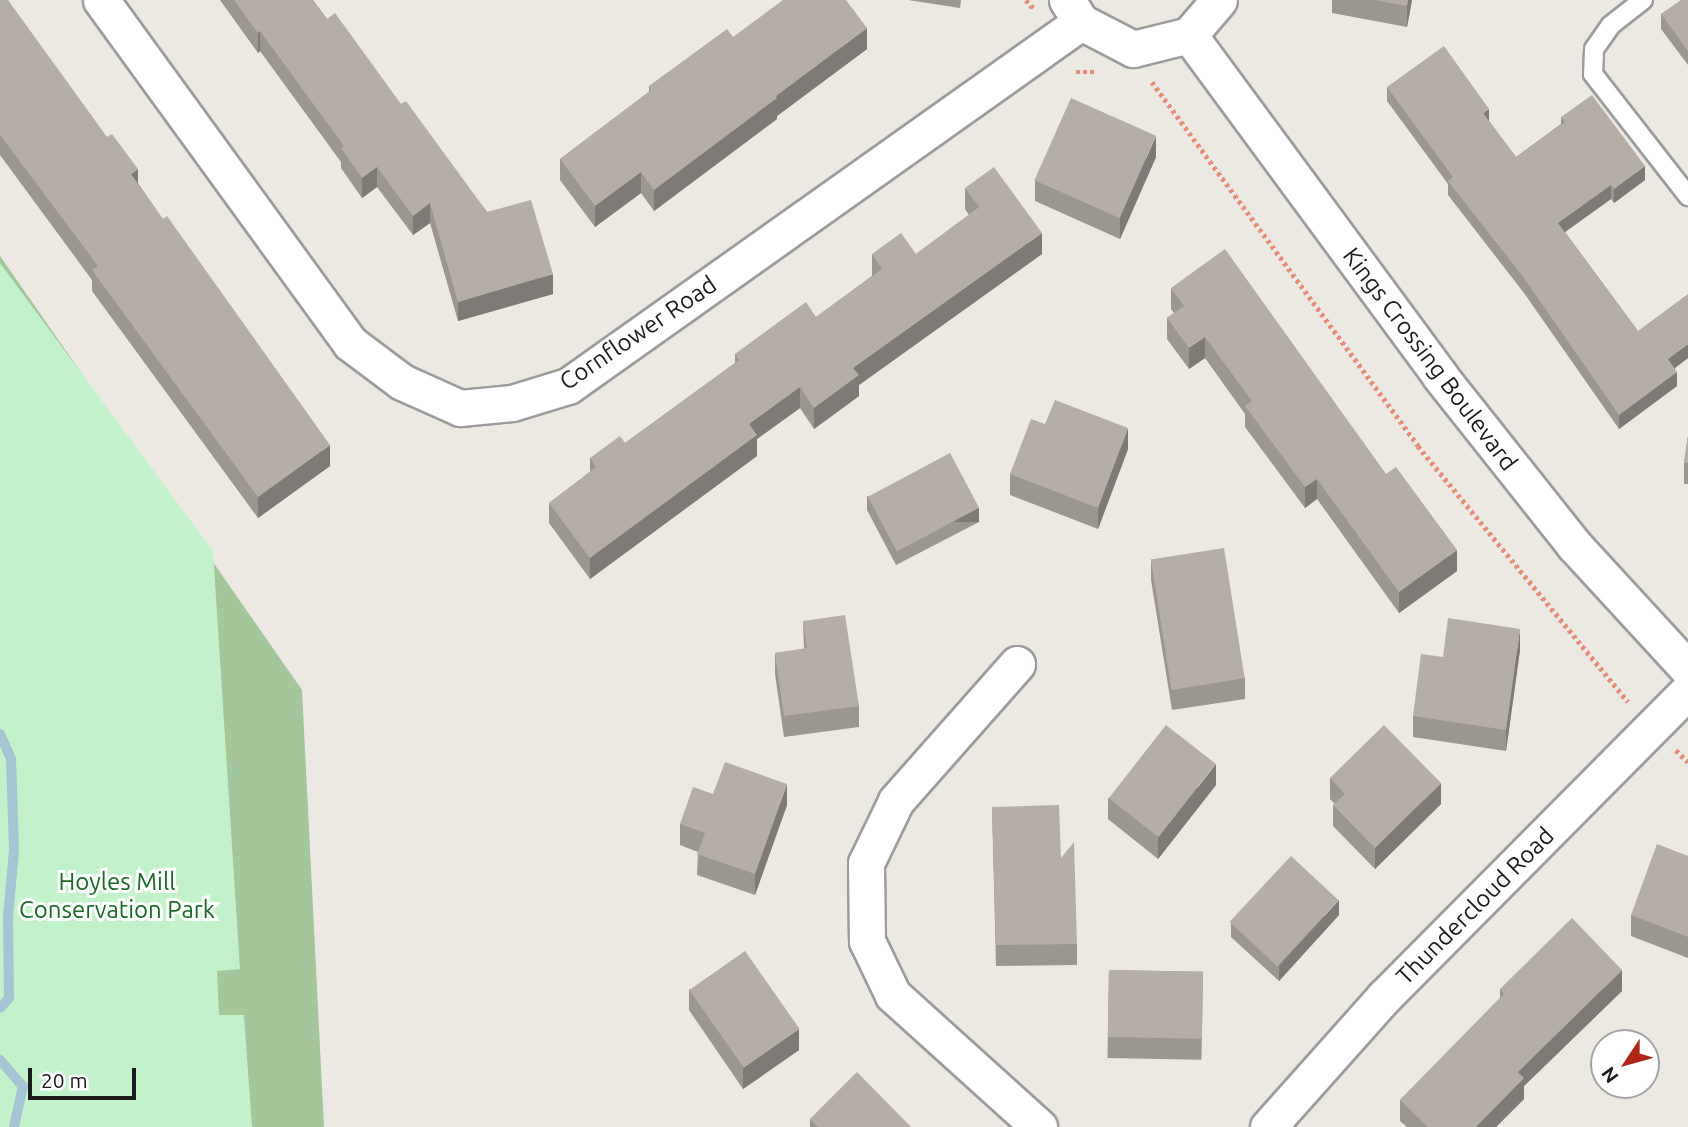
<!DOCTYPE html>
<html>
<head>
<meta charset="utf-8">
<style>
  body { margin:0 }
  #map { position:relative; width:1688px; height:1127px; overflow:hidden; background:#ebe9e1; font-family:Ubuntu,sans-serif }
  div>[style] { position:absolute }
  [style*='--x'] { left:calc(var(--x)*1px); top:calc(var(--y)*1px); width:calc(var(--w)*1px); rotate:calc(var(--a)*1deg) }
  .forest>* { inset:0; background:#a3c69a }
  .park>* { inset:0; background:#c2f2ca }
  .stream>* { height:10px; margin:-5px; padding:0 5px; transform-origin:5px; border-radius:5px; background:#a6c5d4 }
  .path>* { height:4.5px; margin-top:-2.25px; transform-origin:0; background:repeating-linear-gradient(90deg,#e88c75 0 3.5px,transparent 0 7px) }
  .roads { filter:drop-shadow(2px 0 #9c9c9c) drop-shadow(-2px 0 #9c9c9c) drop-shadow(0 2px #9c9c9c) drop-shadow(0 -2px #9c9c9c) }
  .lane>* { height:18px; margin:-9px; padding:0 9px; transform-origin:9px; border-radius:9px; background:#fff }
  .street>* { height:35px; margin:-17.5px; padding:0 17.5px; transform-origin:17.5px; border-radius:17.5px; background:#fff }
  .wall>* { inset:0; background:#9b9690; transform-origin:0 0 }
  .shaded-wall>* { inset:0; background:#7e7a75; transform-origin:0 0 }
  .building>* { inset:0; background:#b4aea7; transform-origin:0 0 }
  span { translate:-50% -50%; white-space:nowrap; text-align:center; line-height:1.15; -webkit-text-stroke:6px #fff; paint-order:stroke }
  .street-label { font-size:24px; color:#1b1b1b }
  .park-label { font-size:24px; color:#176a26 }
  .north { position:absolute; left:1590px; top:1029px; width:70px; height:70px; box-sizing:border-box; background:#fff; border:2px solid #a4a4a4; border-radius:50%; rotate:234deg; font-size:19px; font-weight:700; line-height:28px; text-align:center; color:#1b1b1b }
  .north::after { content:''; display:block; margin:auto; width:24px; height:32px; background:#af2616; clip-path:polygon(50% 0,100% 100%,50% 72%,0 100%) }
  .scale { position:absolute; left:28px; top:1068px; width:108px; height:32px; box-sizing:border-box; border:4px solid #1b1b1b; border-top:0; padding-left:9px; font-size:21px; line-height:24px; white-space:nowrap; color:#1b1b1b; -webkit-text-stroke:5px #fff; paint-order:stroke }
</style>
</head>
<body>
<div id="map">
  <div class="forest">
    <div style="clip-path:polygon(0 256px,302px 690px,324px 1127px,0 1127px)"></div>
  </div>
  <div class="park">
    <div style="clip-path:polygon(0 263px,213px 551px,240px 969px,217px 971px,219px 1015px,244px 1015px,252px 1127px,0 1127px)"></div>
  </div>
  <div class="stream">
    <div style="--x:0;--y:734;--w:27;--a:66"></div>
    <div style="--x:11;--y:759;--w:91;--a:88.1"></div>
    <div style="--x:14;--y:850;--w:67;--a:95.1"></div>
    <div style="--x:8;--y:917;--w:81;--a:89.3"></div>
    <div style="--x:9;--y:998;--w:13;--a:132"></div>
    <div style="--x:0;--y:1060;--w:35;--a:49"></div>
    <div style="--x:23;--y:1086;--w:42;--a:102.4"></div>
  </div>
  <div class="path">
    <div style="--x:1026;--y:0;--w:11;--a:49"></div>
    <div style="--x:1076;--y:72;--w:19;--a:0"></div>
    <div style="--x:1152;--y:82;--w:451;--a:53.8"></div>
    <div style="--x:1418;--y:446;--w:331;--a:50.6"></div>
    <div style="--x:1676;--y:750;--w:17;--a:45"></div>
  </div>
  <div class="roads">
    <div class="lane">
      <div style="--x:1643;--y:0;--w:41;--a:142"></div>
      <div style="--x:1611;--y:25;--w:29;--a:125"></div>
      <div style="--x:1594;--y:49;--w:25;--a:92"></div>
      <div style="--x:1593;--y:74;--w:155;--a:52.1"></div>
    </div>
    <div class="street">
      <div style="--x:101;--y:0;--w:424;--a:54"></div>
      <div style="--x:350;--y:343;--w:65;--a:36.9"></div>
      <div style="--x:402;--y:382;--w:64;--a:24.1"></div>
      <div style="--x:460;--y:408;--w:52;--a:-5.5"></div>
      <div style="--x:512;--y:403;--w:59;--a:-16.9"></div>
      <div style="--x:568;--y:386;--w:629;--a:-35.36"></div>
      <div style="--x:1067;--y:0;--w:26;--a:58"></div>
      <div style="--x:1081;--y:22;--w:59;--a:27.4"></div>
      <div style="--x:1133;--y:49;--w:58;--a:-14"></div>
      <div style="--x:1189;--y:35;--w:46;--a:-49.4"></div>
      <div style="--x:1189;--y:35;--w:423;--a:53.6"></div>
      <div style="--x:1440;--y:376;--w:216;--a:51.6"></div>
      <div style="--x:1574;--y:545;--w:168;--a:47.4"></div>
      <div style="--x:1017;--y:664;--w:183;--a:131.5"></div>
      <div style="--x:896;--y:801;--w:69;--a:115.8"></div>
      <div style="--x:866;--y:863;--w:78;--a:89.3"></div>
      <div style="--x:867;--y:941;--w:60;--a:64.3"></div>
      <div style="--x:893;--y:995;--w:197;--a:42.1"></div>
      <div style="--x:1268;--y:1127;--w:174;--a:-48.3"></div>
      <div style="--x:1384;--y:997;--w:431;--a:-45.2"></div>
    </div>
  </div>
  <div class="wall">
    <div style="clip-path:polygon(0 0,138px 183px,330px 466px,258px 518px,92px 291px,92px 280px,0 155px)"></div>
    <div style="clip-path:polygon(220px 0,313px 0,327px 19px,401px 104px,553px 294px,458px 321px,430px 223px,413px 235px,377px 187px,362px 198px,341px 168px,341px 162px,260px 51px,258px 53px)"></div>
    <div style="clip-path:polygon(908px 0,961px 0,960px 8px)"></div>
    <div style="clip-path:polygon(1332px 0,1412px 0,1407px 27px,1332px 13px)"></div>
    <div style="clip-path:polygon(1688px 0,1688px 65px,1661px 29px,1661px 14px)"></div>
    <div style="clip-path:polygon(733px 37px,867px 49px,777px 116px,777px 119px,654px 211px,641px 193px,595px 227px,560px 180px,560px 159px,649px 92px,649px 86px)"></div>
    <div style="clip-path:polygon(1387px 87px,1489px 121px,1516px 157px,1561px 124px,1561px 117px,1645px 180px,1614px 203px,1611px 199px,1565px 232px,1638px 331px,1688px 358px,1675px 368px,1677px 386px,1619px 429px,1524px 293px,1448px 195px,1448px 184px,1387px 101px)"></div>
    <div style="clip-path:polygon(1156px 157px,1120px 239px,1035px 201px,1035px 180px)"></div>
    <div style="clip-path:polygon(965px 188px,1042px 254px,859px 385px,859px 396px,814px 429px,800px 408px,757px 439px,757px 456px,590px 579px,549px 523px,549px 503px,590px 472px,590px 458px,625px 443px,735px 363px,735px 354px,816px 317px,872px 276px,872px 254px,916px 254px,969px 215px,965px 209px)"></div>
    <div style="clip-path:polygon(1171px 288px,1386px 474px,1457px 571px,1399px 613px,1317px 499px,1305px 508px,1245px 427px,1245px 414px,1205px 358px,1189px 369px,1167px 339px,1167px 318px,1174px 313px,1171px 309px)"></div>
    <div style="clip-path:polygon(1045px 424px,1128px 449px,1098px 529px,1010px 495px,1010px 474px)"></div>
    <div style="clip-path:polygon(1688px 436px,1688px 484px,1684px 484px,1684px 463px)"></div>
    <div style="clip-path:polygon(867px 496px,979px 522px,896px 565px,867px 510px)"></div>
    <div style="clip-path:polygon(1151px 559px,1245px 678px,1245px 699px,1172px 710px,1151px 580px)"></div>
    <div style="clip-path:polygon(803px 621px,859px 706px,859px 727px,784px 737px,775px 674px,775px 653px,804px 649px)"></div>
    <div style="clip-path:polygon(1520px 650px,1506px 751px,1413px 737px,1413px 716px,1443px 657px)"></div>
    <div style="clip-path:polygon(1330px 778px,1441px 804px,1375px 869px,1333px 826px,1333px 805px,1335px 804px,1330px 799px)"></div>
    <div style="clip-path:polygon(1216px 785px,1158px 859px,1108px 819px,1108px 798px)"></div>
    <div style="clip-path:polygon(713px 794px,787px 805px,755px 895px,697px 875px,698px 852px,680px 845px,680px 824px)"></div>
    <div style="clip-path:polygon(992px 807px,1061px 858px,1077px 944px,1077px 965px,996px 966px)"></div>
    <div style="clip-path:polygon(1688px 856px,1688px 958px,1631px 936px,1631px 915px)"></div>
    <div style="clip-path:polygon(1339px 915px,1279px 981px,1231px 937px,1231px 923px)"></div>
    <div style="left:1109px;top:970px;width:94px;height:88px;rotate:1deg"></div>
    <div style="clip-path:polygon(689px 989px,799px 1050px,743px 1089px,689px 1010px)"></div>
    <div style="clip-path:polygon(1500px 989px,1622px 991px,1524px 1086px,1524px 1099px,1496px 1127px,1407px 1127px,1400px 1121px,1400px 1100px,1500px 998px)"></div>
    <div style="clip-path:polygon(810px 1119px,911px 1127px,810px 1127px)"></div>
  </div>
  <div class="shaded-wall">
    <div style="clip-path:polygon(1408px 0,1412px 0,1407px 27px,1407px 6px)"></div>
    <div style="clip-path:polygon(867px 28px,867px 49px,777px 116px,777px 119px,654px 211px,654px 190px,776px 96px)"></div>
    <div style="clip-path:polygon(260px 31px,260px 51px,258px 53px,258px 33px)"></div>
    <div style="clip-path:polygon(1489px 109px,1489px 123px,1483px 113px)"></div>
    <div style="clip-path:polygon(1156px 136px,1156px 157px,1120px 239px,1120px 218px)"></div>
    <div style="clip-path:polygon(1645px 166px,1645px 180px,1614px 203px,1614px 189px)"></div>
    <div style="clip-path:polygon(377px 167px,377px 187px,362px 198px,362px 178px)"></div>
    <div style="clip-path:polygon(138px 169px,138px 190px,131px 174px)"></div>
    <div style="clip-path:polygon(641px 172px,641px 193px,595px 227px,595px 206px)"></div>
    <div style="clip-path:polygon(1611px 185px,1611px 199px,1558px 237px,1558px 223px)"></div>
    <div style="clip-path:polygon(430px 203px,430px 223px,413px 235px,413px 216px)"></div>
    <div style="clip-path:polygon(1042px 233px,1042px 254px,859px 385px,859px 396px,814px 429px,814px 408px,853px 368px)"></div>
    <div style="clip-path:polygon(553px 274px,553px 294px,458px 321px,458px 302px)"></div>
    <div style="clip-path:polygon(1205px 337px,1205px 358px,1189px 369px,1189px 348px)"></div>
    <div style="clip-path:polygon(1688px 344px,1688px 358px,1668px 373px,1668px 359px)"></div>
    <div style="clip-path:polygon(1677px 372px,1677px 386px,1619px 429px,1619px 415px)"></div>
    <div style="clip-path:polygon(800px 387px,800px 408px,757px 439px,757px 456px,590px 579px,590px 558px,749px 424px)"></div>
    <div style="clip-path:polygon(1128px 428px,1128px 449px,1098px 529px,1098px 508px)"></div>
    <div style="clip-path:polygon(330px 445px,330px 466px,258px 518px,258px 497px)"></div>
    <div style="clip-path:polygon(1317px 479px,1317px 499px,1305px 508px,1305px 487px)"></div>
    <div style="left:979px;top:508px;width:14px;height:93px;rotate:90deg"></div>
    <div style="clip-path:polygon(1457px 550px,1457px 571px,1399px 613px,1399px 592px)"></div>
    <div style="clip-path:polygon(1520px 629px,1520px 650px,1506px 751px,1506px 730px)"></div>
    <div style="clip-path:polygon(1216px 764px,1216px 785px,1158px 859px,1158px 838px)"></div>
    <div style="clip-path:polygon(1441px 783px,1441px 804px,1375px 869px,1375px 848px)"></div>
    <div style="clip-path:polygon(787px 784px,787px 805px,755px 895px,755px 874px)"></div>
    <div style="clip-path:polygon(1339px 900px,1339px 915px,1279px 981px,1279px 966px)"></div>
    <div style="clip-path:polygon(1622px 970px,1622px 991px,1524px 1086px,1524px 1099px,1496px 1127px,1476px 1127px,1518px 1072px)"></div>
    <div style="clip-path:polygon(799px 1029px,799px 1050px,743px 1089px,743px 1068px)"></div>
  </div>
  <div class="building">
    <div style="clip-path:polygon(0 0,8px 0,107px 137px,112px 134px,138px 169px,131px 174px,163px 219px,167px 216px,330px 445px,258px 497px,92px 270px,98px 266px,0 135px)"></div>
    <div style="clip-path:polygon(234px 0,313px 0,327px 19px,335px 13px,401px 104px,406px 101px,487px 212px,531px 200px,553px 274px,458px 302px,430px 203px,413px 216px,377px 167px,362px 178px,341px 148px,344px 146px,260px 31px,258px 33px)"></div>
    <div style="clip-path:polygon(783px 0,846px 0,867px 28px,776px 96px,777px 98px,654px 190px,641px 172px,595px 206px,560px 159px,651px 90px,649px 86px,727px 29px,733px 37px)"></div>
    <div style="clip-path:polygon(1375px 0,1408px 0,1407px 6px)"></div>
    <div style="clip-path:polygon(1681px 0,1688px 0,1688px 51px,1661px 14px)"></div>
    <div style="clip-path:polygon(1444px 46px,1489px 109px,1483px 113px,1516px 157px,1565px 122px,1561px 117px,1592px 95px,1645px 166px,1614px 189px,1611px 185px,1558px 223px,1638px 331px,1688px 294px,1688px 344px,1668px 359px,1677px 372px,1619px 415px,1524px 278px,1448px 181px,1453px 177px,1387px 87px)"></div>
    <div style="left:1071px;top:98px;width:93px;height:90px;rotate:24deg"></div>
    <div style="clip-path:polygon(994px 167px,1042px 233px,853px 368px,859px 375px,814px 408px,800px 387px,749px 424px,757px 435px,590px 558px,549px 503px,596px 467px,590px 458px,620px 436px,625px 443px,739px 360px,735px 354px,806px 302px,816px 317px,882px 269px,872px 254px,901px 233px,916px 254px,979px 207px,965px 188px)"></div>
    <div style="clip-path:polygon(1225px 249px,1386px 474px,1396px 467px,1457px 550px,1399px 592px,1317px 479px,1305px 487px,1245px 406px,1252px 401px,1205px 337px,1189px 348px,1167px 318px,1184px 306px,1171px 288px)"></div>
    <div style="clip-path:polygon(1055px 400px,1128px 428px,1098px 508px,1010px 474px,1031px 419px,1045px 424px)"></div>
    <div style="clip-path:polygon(1688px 436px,1688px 463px,1684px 463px)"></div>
    <div style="left:950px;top:453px;width:62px;height:93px;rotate:62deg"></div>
    <div style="left:1224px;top:548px;width:132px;height:74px;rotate:81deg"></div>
    <div style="clip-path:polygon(845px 615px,859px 706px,784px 716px,775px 653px,807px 648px,803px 621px)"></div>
    <div style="clip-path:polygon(1448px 618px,1520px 629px,1506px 730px,1413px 716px,1421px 654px,1443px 657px)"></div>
    <div style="left:1166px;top:725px;width:63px;height:93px;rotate:38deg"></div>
    <div style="clip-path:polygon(1384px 725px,1441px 783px,1375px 848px,1333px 805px,1345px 794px,1330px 778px)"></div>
    <div style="clip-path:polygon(725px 762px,787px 784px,755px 874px,697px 854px,705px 833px,680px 824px,693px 787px,713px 794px)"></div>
    <div style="clip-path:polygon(1059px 805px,1061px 858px,1074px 842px,1077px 944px,996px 945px,992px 807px)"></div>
    <div style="clip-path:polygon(1657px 844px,1688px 856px,1688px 937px,1631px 915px)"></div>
    <div style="left:1291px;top:856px;width:65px;height:90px;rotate:43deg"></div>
    <div style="clip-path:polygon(1572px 918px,1622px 970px,1518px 1072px,1524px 1078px,1476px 1127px,1428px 1127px,1400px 1100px,1504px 994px,1500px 989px)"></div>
    <div style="left:745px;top:951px;width:95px;height:68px;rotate:55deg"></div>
    <div style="left:1109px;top:970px;width:94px;height:67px;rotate:1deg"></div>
    <div style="clip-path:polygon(857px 1072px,911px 1127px,818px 1127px,810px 1119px)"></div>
  </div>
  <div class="street-label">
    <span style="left:638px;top:333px;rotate:-34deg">Cornflower Road</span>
    <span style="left:1430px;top:359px;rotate:53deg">Kings Crossing Boulevard</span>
    <span style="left:1475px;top:906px;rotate:-45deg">Thundercloud Road</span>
  </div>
  <div class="park-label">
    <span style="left:117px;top:896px">Hoyles Mill<br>Conservation Park</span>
  </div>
  <div class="north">N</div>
  <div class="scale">20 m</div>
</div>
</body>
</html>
